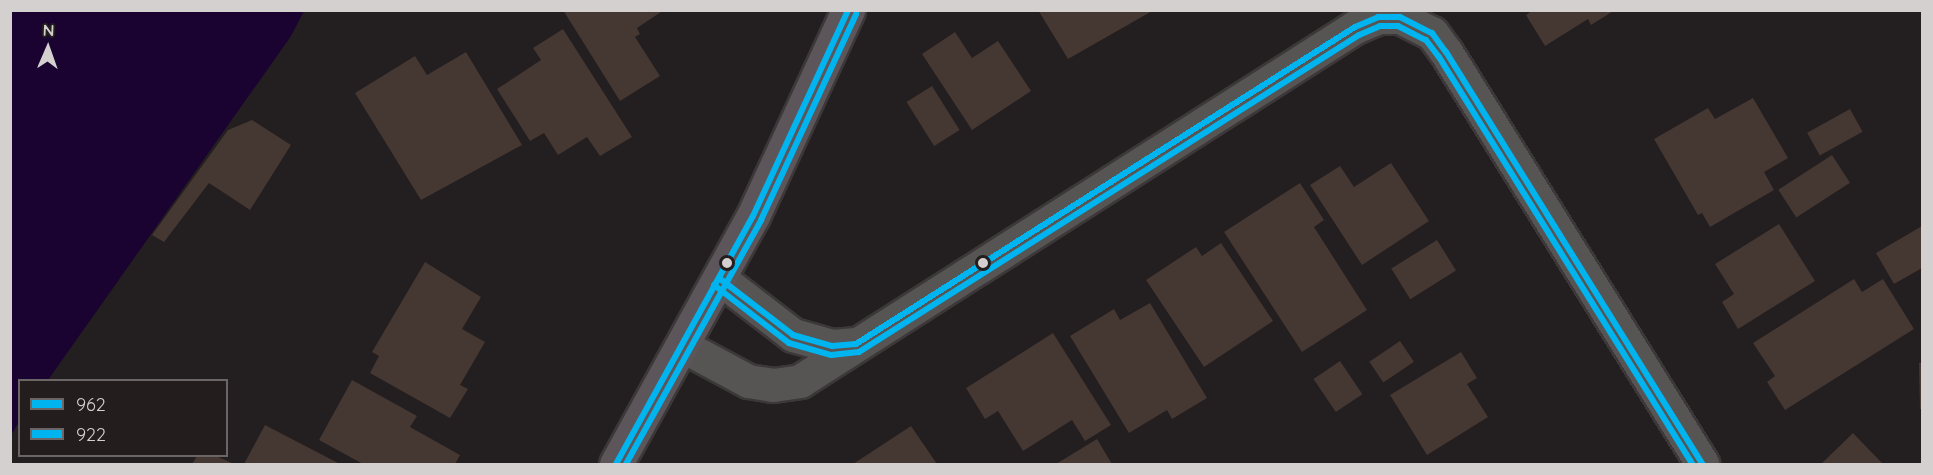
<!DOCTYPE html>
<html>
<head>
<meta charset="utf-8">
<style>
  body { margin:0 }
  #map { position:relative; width:1933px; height:475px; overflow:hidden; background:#231e1f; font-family:Quicksand,sans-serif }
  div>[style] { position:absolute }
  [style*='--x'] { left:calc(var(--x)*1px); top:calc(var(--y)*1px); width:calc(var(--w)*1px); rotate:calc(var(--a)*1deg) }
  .water>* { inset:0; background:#1a0330 }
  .building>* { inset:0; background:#453731; transform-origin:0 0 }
  .roads { filter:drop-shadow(2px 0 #3c3839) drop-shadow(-2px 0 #3c3839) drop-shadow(0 2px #3c3839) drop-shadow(0 -2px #3c3839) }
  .minor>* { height:33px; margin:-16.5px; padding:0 16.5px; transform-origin:16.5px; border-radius:16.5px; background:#575454 }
  .major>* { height:33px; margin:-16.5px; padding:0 16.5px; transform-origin:16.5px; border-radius:16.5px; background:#5c5559 }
  .bus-1>* { height:6px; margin:-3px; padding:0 3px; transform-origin:3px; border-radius:3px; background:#00b5ef }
  .bus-2>* { height:6px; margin:-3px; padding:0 3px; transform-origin:3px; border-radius:3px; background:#00b5ef }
  .dots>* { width:16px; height:16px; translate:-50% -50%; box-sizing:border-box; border:3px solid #241d1e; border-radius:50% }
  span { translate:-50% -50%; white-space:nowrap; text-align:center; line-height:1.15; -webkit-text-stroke:4.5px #241d1e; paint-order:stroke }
  .frame { position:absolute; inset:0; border:12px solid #d5d0d0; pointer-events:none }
  .legend { position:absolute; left:18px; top:379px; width:210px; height:78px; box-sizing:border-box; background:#241d1e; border:2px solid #6b6565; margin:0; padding:8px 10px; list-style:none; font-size:18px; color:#d5d0d0 }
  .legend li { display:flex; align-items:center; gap:12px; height:30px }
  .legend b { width:30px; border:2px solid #6b6565 }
  .north { position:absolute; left:18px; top:18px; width:60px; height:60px; -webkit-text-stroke:4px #241d1e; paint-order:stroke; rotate:2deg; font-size:16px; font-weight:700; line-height:24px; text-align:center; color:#d5d0d0 }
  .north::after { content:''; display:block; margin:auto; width:21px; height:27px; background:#d5d0d0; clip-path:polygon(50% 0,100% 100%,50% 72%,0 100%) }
</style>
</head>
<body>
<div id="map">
  <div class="water">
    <div style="clip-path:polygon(11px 10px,304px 11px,291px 36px,48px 380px,20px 380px,19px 422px,11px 435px)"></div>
  </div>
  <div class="building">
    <div style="clip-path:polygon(563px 10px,664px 10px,637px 28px,640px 34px,635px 37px,660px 76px,620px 101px)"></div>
    <div style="clip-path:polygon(1038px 10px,1154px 10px,1068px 59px)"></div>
    <div style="clip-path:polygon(1533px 10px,1615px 10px,1591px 25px,1588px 19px,1545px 46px,1526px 15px)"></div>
    <div style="clip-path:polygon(563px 29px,632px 137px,600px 156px,587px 137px,558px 155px,544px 133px,530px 141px,497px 89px,541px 60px,533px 48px)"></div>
    <div style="clip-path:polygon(955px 32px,972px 58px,998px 41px,1031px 91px,972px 130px,922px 54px)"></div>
    <div style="clip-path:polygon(466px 52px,522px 145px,421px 200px,355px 93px,415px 56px,427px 75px)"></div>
    <div style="left:932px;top:86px;width:52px;height:30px;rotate:58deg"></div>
    <div style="clip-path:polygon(1753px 98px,1788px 158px,1764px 172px,1774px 190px,1710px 227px,1702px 213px,1698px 215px,1654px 139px,1708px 108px,1715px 119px)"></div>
    <div style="left:1850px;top:109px;width:26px;height:49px;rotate:61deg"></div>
    <div style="clip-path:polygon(252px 120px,291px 145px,250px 210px,209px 183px,164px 242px,152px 235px,228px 130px)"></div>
    <div style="left:1832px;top:155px;width:33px;height:64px;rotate:57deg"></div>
    <div style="clip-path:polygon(1391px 163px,1429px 221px,1362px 265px,1310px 185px,1340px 166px,1354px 187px)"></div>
    <div style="clip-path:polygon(1300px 183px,1324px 220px,1314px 227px,1367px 310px,1302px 352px,1224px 232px)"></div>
    <div style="clip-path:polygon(1779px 224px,1815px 281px,1738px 329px,1722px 302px,1734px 294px,1715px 264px)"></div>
    <div style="clip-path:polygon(1922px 226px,1922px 268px,1894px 284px,1876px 253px)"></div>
    <div style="left:1437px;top:240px;width:36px;height:54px;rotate:58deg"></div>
    <div style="clip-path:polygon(1221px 243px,1273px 321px,1204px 367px,1146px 280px,1196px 247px,1202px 256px)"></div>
    <div style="clip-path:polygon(425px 262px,481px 297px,462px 329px,485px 342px,460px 385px,468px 389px,450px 418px,370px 373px,379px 356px,372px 352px)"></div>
    <div style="clip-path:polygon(1854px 279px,1862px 292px,1883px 279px,1914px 329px,1785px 410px,1767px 382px,1775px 376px,1753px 343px)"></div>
    <div style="clip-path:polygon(1150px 303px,1207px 398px,1172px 419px,1167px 410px,1129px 433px,1070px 336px,1114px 309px,1120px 320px)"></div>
    <div style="clip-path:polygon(1053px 333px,1111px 425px,1085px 441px,1072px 420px,1023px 451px,998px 411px,985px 419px,966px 388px)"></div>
    <div style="left:1400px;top:341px;width:25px;height:37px;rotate:56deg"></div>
    <div style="clip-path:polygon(1461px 352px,1477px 378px,1467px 384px,1488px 417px,1427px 455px,1390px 395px)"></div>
    <div style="left:1340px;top:361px;width:40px;height:32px;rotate:56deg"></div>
    <div style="clip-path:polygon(1919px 363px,1922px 363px,1922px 409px,1920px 409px)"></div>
    <div style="clip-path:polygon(352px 380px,417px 416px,410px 427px,460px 455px,455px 464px,363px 464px,319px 440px)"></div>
    <div style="clip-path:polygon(265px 425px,340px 464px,244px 464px)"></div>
    <div style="clip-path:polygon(911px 426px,937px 464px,853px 464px)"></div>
    <div style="clip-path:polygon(1853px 433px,1883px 464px,1821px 464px)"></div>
    <div style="clip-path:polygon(1097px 439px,1112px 464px,1056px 464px)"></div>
    <div style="clip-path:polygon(197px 456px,216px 456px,234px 464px,192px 464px)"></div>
  </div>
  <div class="roads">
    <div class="minor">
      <div style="--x:719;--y:278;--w:93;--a:37.6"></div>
      <div style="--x:793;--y:335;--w:41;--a:15.8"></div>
      <div style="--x:832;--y:346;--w:24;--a:-5"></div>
      <div style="--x:683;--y:346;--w:74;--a:28.3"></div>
      <div style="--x:748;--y:381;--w:25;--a:9"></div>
      <div style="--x:773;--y:385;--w:27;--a:-8"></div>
      <div style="--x:800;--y:381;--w:658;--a:-32.53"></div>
      <div style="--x:1355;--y:27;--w:25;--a:-23"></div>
      <div style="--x:1378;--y:17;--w:22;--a:0"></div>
      <div style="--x:1400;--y:17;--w:36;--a:27"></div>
      <div style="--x:1432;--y:33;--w:24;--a:54"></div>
      <div style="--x:1446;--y:52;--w:485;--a:58.1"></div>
    </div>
    <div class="major">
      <div style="--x:616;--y:464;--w:283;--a:-61.1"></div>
      <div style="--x:753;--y:216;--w:227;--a:-65.2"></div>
    </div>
  </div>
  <div class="bus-1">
    <div style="--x:719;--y:278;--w:93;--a:37.6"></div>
    <div style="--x:793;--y:335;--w:41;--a:15.8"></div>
    <div style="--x:832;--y:346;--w:24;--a:-5"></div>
    <div style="--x:856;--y:344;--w:591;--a:-32.43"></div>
    <div style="--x:1355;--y:27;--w:25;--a:-23"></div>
    <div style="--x:1378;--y:17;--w:22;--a:0"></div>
    <div style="--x:1400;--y:17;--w:36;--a:27"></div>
    <div style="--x:1432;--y:33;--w:24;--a:54"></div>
    <div style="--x:1446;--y:52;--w:485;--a:58.1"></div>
    <div style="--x:616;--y:464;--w:283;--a:-61.1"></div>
    <div style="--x:753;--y:216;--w:227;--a:-65.2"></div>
  </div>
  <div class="bus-2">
    <div style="--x:714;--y:285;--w:95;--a:37.7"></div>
    <div style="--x:789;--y:343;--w:44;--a:15.9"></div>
    <div style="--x:831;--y:355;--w:28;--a:-6"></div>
    <div style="--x:859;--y:352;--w:592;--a:-32.37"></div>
    <div style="--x:1359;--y:35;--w:23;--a:-23"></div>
    <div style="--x:1380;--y:26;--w:18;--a:0"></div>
    <div style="--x:1398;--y:26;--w:31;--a:27"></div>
    <div style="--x:1426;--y:40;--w:21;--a:53"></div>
    <div style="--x:1439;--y:57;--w:479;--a:58.1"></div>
    <div style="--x:626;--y:464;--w:279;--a:-61"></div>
    <div style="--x:761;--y:220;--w:227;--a:-65.2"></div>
  </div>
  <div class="dots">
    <div style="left:727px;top:263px;background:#d5d0d0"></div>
    <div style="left:983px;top:263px;background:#d5d0d0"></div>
  </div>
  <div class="frame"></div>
  <ul class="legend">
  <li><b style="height:8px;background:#00b5ef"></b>962</li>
  <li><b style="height:8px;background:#00b5ef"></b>922</li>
  </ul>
  <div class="north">N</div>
</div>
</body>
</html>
